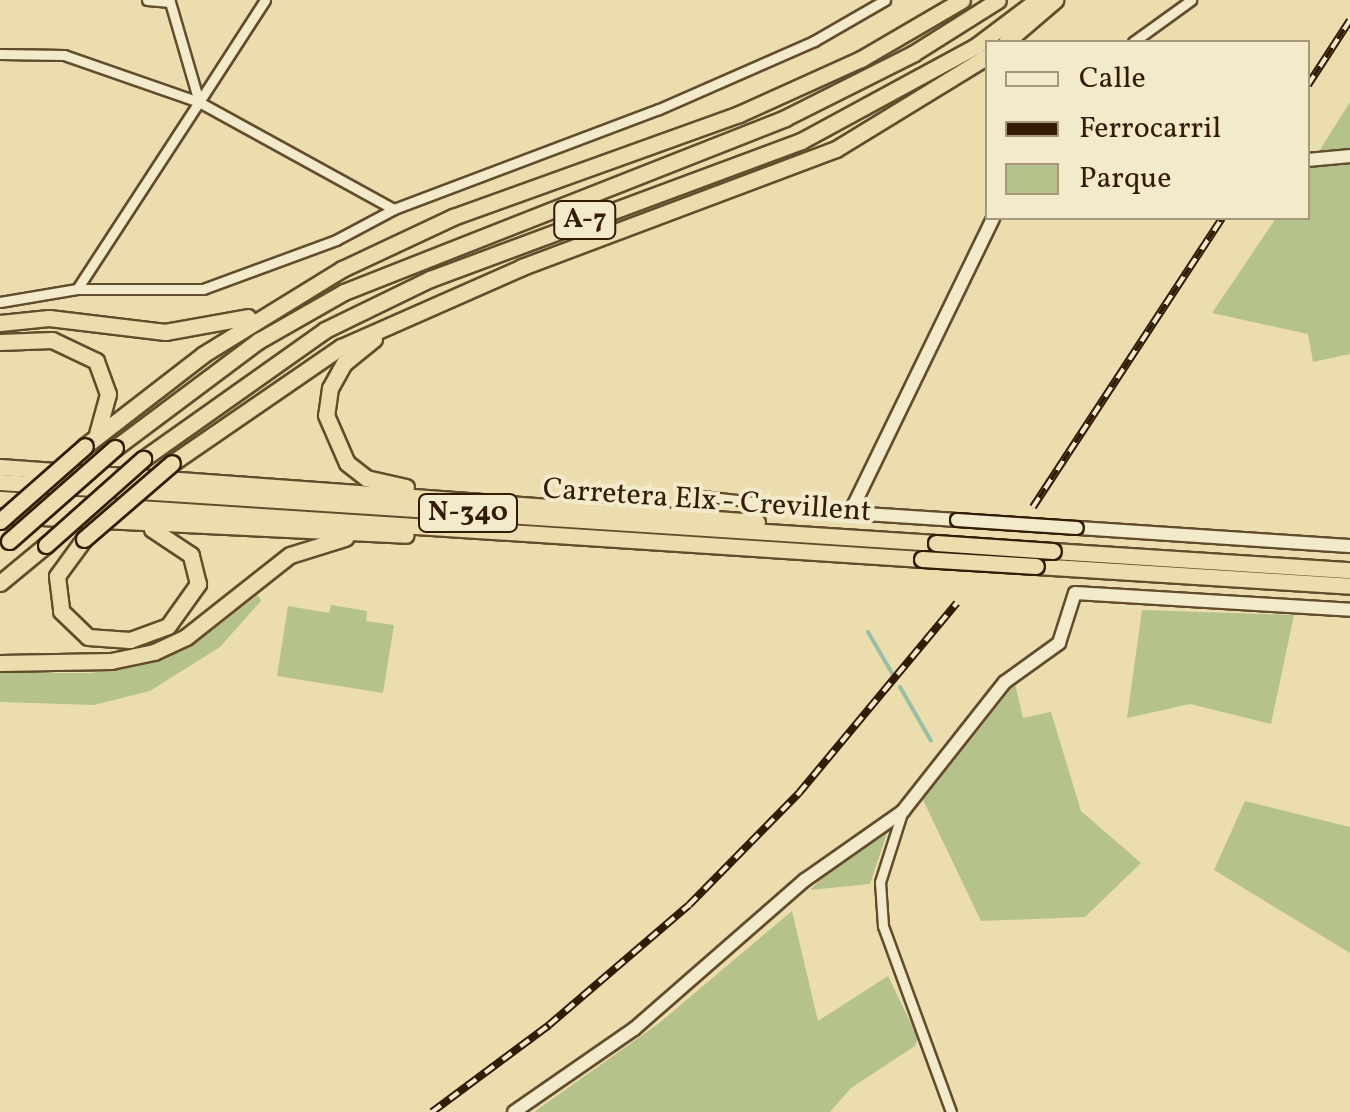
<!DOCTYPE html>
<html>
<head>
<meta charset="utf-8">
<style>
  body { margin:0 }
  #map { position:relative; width:1350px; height:1112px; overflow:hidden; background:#ecddaf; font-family:Vollkorn,serif }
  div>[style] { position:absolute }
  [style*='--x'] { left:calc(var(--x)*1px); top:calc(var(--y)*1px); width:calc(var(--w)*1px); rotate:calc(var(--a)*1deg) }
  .green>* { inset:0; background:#b6c28c }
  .stream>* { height:4px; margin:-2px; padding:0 2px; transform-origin:2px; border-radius:2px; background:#9abda5 }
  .roads { filter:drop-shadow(2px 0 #624c2c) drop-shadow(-2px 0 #624c2c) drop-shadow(0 2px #624c2c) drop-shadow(0 -2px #624c2c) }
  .street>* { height:9px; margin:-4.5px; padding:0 4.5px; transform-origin:4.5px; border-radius:4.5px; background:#f3e9cb }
  .secondary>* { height:12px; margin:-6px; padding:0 6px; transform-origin:6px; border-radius:6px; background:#f3e9cb }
  .highway>* { height:15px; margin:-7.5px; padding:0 7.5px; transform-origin:7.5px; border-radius:7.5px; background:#ecddaf }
  .rail>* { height:8px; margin-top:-4px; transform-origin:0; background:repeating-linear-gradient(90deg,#f3e9cb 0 11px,#341c00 0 22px); box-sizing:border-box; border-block:2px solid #341c00 }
  .bridges { filter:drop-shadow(2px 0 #341c00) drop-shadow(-2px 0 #341c00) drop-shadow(0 2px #341c00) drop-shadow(0 -2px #341c00) }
  .secondary-bridge>* { height:12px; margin:-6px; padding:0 6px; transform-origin:6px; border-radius:6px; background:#f3e9cb }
  .highway-bridge>* { height:15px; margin:-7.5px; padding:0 7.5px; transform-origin:7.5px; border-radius:7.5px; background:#ecddaf }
  span { translate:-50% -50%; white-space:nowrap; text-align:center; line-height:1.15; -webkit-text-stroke:8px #f3e9cb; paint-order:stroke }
  .shield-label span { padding:2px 8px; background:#f3e9cb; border:2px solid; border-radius:8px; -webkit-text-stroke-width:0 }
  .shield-label { font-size:28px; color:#341c00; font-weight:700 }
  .street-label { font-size:30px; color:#341c00 }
  .legend { position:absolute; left:985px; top:40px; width:325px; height:180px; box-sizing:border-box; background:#f3e9cb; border:2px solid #a7977a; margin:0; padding:12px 18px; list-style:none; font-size:30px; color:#341c00 }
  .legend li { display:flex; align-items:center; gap:20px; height:50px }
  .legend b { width:50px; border:2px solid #a7977a }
</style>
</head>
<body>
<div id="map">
  <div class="green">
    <div style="clip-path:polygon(1350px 102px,1350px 354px,1313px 362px,1308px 334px,1212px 313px,1276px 218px,1308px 218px,1308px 169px)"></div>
    <div style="clip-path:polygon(258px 595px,261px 601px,220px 647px,150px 691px,94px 705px,0 702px,0 673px,92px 673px,159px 661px,192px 646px)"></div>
    <div style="clip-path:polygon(331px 605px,367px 611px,366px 621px,394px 625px,383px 693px,277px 676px,288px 606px,329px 613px)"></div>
    <div style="clip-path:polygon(1142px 610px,1294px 615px,1271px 724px,1190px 704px,1127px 718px)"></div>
    <div style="clip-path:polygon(1015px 684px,1023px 718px,1051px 712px,1081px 811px,1141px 863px,1085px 917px,981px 921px,923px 800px)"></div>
    <div style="clip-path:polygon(1245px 801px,1350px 827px,1350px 953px,1214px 870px)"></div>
    <div style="clip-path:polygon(887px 833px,870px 884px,810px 890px,821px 879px)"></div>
    <div style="clip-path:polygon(792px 911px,818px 1021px,888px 976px,918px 1038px,915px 1046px,851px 1088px,830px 1112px,534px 1112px,658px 1024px)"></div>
  </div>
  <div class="stream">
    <div style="--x:868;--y:632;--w:48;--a:59.7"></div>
    <div style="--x:900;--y:687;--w:62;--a:60.1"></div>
  </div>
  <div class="roads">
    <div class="street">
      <div style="--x:147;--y:0;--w:23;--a:5"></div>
      <div style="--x:170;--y:2;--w:104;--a:73.8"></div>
      <div style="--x:265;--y:0;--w:121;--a:122.9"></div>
      <div style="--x:199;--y:102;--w:222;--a:28.8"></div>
      <div style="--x:394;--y:209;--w:283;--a:-20.7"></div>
      <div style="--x:659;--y:109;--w:169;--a:-23.7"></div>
      <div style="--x:814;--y:41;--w:82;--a:-30"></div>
      <div style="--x:1133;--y:42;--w:72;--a:-35.9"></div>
      <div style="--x:0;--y:54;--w:64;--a:0.9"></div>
      <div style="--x:64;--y:55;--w:143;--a:19.2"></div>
      <div style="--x:77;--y:289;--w:126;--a:0"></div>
      <div style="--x:203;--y:289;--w:142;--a:-20.2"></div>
      <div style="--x:336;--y:240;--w:66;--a:-28.1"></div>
      <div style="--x:0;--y:302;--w:78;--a:-9.6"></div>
      <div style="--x:77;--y:289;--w:223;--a:-56.9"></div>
      <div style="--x:693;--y:495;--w:158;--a:6.5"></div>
      <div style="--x:902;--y:813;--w:72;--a:107.7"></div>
      <div style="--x:880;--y:882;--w:44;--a:86.1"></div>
      <div style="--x:883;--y:926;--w:198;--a:69.9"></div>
    </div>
    <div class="secondary">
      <div style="--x:1308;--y:160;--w:42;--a:-5.4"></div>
      <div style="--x:957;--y:520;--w:107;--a:-176.3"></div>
      <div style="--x:850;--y:513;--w:328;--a:-64.1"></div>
      <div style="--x:1077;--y:528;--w:274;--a:3.8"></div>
      <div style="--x:514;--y:1112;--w:146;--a:-34.7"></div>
      <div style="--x:634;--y:1029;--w:227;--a:-41.1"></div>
      <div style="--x:805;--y:880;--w:120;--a:-35.1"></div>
      <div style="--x:903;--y:811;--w:164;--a:-51.7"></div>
      <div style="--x:1005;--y:682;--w:67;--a:-35.8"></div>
      <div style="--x:1059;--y:643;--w:52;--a:-72.3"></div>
      <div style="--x:1075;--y:593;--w:276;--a:3.5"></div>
    </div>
    <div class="highway">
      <div style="--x:1006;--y:42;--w:65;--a:-40.6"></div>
      <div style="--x:0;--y:323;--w:49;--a:-5.8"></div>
      <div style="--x:49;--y:318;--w:117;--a:6.9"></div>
      <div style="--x:165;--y:332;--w:84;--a:-10.2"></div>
      <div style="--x:374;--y:339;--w:38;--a:141"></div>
      <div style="--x:344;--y:363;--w:29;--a:119"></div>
      <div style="--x:330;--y:388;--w:27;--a:98"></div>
      <div style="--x:326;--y:415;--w:52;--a:66.4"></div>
      <div style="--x:347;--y:463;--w:24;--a:38"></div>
      <div style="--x:366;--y:478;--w:41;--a:12.7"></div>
      <div style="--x:0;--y:342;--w:52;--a:-2.2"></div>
      <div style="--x:52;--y:340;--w:49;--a:25.5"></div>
      <div style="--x:96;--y:361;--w:35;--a:70"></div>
      <div style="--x:108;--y:394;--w:41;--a:105.4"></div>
      <div style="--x:85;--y:446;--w:150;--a:-37.7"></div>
      <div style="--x:204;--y:354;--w:162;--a:-31.6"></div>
      <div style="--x:342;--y:269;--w:123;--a:-25.1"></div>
      <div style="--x:453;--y:217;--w:304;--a:-19.8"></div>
      <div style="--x:739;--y:114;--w:134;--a:-24.3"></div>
      <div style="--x:861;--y:59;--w:117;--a:-30.3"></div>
      <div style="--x:115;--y:448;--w:179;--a:-36.8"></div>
      <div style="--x:258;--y:341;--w:99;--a:-29.7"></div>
      <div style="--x:344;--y:292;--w:474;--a:-21.5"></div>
      <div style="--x:785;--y:118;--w:144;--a:-26.7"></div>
      <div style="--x:914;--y:53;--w:99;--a:-32.2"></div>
      <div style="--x:143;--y:459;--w:223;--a:-35.3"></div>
      <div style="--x:325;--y:330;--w:117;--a:-25.9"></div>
      <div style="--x:430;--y:279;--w:396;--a:-20.4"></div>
      <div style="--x:801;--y:141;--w:199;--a:-28.5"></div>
      <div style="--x:976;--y:46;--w:76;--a:-37"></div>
      <div style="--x:172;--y:463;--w:205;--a:-34.5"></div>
      <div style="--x:341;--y:347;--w:198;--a:-23.8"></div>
      <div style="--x:522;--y:267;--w:335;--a:-20.6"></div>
      <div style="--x:836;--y:149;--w:178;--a:-31.5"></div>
      <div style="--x:0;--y:467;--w:759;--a:4.16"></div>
      <div style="--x:0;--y:482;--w:938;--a:3.73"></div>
      <div style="--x:0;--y:499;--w:924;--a:3.72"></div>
      <div style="--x:0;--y:515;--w:406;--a:2.8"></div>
      <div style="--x:84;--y:539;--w:46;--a:126.1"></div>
      <div style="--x:57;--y:576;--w:35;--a:83"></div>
      <div style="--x:61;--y:611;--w:37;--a:44"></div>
      <div style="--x:88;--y:637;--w:42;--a:4.1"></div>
      <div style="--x:130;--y:640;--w:40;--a:-20.2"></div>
      <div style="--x:168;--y:626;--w:52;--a:-54.5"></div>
      <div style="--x:198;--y:584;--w:30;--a:-104"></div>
      <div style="--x:191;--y:555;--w:47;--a:-146.3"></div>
      <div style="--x:1053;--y:551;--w:298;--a:3.7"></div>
      <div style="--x:1036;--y:566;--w:315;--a:3.6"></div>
      <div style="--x:0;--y:583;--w:60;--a:-39.6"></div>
      <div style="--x:0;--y:663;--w:111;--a:-1"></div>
      <div style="--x:111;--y:661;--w:44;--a:-11.8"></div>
      <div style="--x:154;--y:652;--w:35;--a:-25"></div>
      <div style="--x:186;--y:637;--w:132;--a:-38.3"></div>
      <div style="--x:290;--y:555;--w:58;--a:-17.2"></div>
    </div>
  </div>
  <div class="rail">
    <div style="--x:1308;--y:85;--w:77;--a:-57.1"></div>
    <div style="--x:1033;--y:507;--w:345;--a:-56.8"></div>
    <div style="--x:432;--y:1112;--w:146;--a:-36.6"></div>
    <div style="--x:549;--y:1025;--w:184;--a:-40.6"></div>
    <div style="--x:689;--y:905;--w:157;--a:-45.5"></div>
    <div style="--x:799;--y:793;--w:247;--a:-50.3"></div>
  </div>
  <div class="bridges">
    <div class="secondary-bridge">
      <div style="--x:957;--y:520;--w:120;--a:3.8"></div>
    </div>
    <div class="highway-bridge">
      <div style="--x:0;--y:521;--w:113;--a:-41.4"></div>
      <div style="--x:84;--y:539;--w:116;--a:-40.8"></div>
      <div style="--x:9;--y:541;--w:141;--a:-41.3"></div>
      <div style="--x:936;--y:543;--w:117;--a:3.9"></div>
      <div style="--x:46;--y:545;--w:130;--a:-41.6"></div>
      <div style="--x:922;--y:559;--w:114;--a:3.5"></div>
    </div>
  </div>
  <div class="shield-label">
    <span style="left:585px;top:220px">A-7</span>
    <span style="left:468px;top:513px">N-340</span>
  </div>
  <div class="street-label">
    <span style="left:707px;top:501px;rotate:4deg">Carretera Elx - Crevillent</span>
  </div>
  <ul class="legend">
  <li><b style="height:12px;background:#f3e9cb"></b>Calle</li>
  <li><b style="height:12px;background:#341c00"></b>Ferrocarril</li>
  <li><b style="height:28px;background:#b6c28c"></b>Parque</li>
  </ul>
</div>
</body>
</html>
